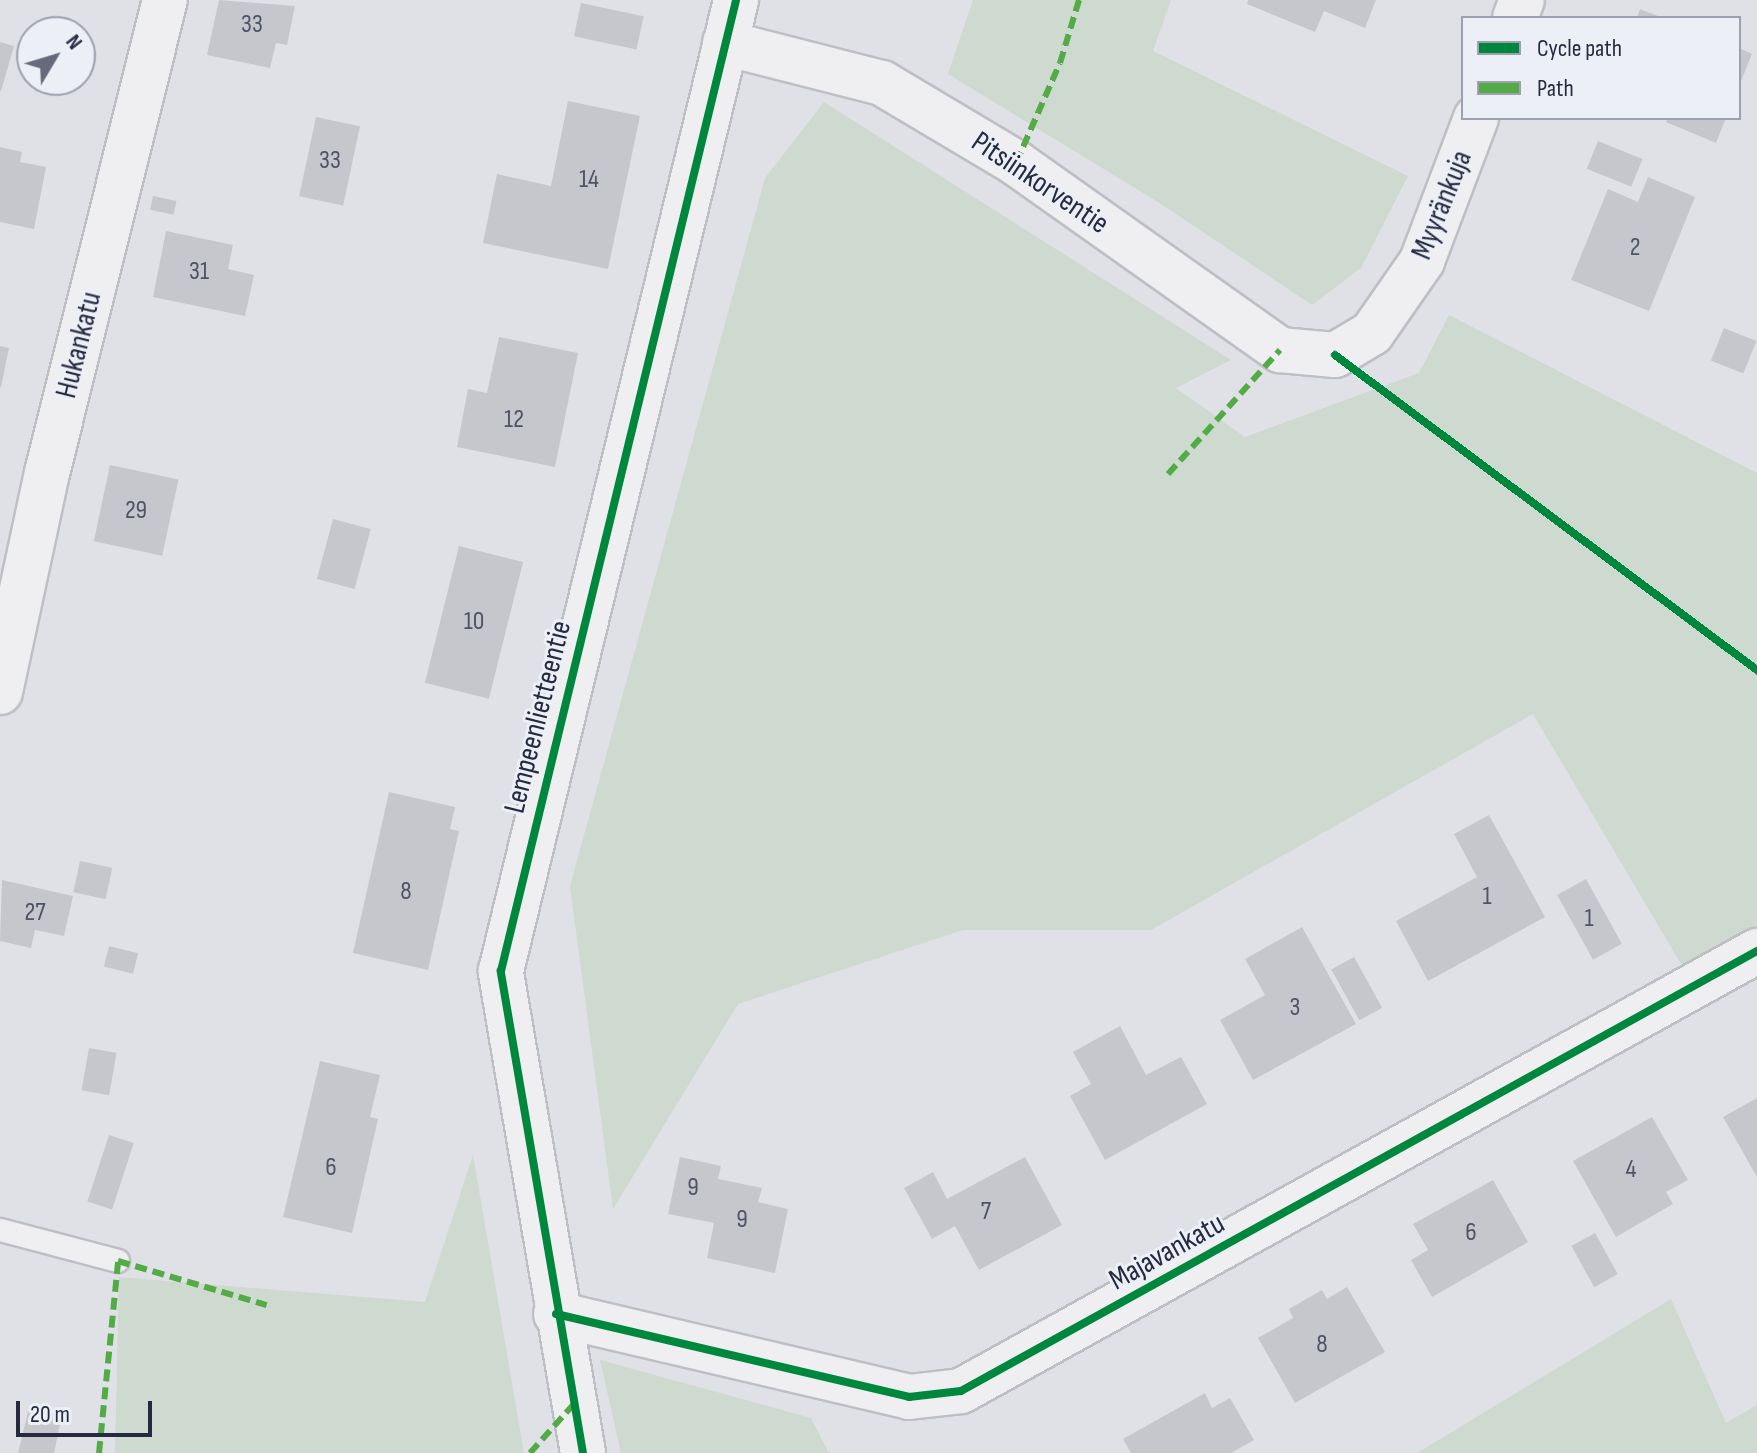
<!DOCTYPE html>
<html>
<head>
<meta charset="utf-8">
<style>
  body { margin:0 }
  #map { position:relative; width:1757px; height:1453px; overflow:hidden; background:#e0e1e6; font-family:"Sofia Sans Condensed",sans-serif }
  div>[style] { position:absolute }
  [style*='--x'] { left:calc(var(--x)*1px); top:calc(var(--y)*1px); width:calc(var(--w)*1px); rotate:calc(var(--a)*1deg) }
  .green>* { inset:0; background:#ced9cf }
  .building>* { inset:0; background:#c6c7cd; transform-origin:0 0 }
  .roads { filter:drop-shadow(2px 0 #bebfc4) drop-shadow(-2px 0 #bebfc4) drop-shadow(0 2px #bebfc4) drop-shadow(0 -2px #bebfc4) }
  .lane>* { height:22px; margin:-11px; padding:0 11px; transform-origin:11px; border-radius:11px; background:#efeff2 }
  .street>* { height:44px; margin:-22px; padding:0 22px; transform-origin:22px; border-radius:22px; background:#efeff2 }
  .quiet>* { height:6px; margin-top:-3px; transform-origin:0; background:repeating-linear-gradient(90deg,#53ab46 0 12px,transparent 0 18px) }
  .cycleway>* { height:8px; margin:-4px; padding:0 4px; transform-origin:4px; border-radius:4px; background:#00873e }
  span { translate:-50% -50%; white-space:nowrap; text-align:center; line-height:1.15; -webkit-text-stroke:6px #edeff6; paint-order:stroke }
  .number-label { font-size:26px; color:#4f5366 }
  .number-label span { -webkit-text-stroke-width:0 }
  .street-label { font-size:30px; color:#252a41 }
  .legend { position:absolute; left:1461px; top:16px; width:280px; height:104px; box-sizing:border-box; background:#edeff6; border:2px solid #9da0ae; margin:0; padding:10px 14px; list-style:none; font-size:24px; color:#252a41 }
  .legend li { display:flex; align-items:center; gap:16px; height:40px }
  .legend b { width:40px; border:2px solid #9da0ae }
  .north { position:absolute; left:16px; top:16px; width:80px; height:80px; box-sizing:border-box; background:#edeff6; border:2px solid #9da0ae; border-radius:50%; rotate:52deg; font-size:22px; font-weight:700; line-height:32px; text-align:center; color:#252a41 }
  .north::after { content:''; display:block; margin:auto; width:28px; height:36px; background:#666a7b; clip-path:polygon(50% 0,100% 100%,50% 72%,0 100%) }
  .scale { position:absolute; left:16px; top:1401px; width:136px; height:36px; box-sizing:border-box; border:4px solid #252a41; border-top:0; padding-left:10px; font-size:24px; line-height:28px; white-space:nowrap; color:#252a41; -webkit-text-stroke:6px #edeff6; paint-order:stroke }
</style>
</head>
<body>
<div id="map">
  <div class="green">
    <div style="clip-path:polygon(973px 0,1171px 0,1153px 51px,1408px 176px,1361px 268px,1312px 305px,1158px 202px,948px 74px)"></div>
    <div style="clip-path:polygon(824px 102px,1231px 360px,1176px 388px,1245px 437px,1419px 373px,1449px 315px,1757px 473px,1757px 925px,1684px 969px,1533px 714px,1151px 930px,963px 930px,738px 1004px,613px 1209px,570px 886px,765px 178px)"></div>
    <div style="clip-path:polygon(473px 1155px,524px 1453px,115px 1453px,119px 1277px,425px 1302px)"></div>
    <div style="clip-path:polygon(1671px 1299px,1726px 1423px,1757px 1405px,1757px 1453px,1417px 1453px)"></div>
    <div style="clip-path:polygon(600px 1360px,811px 1418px,829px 1453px,621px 1453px)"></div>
  </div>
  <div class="building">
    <div style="clip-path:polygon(219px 0,295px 6px,287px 45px,276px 43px,270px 68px,207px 55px)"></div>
    <div style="clip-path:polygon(1248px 0,1376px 0,1365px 28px,1324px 11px,1315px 32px,1247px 4px)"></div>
    <div style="left:581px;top:3px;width:64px;height:34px;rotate:12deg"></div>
    <div style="clip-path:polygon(1640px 9px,1663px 18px,1637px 18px)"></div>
    <div style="clip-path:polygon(0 42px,14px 46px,1px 91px,0 91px)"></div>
    <div style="clip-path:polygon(1739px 48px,1752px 54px,1739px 86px)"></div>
    <div style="clip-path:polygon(568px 101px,640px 116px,608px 269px,483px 243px,497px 174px,551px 186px)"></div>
    <div style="left:316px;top:117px;width:45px;height:81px;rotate:12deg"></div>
    <div style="clip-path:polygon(1668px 118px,1726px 118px,1716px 143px,1666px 122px)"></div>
    <div style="left:1598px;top:141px;width:48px;height:30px;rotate:22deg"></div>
    <div style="clip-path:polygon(0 147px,22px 152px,20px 162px,46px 167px,34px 229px,0 222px)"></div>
    <div style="clip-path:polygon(1648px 177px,1695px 197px,1649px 311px,1571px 280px,1608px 189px,1638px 202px)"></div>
    <div style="left:153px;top:196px;width:24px;height:14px;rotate:12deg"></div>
    <div style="clip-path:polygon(166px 231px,233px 245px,228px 269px,254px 275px,245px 316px,153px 297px)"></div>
    <div style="left:1724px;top:328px;width:35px;height:35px;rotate:22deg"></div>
    <div style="clip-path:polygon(499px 337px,578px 353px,555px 467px,457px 447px,468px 389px,487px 393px)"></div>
    <div style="clip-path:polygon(0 346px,9px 348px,1px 387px,0 387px)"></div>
    <div style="left:110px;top:465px;width:70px;height:78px;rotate:12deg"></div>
    <div style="left:333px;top:519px;width:39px;height:62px;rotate:15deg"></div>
    <div style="left:459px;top:546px;width:66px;height:141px;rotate:14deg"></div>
    <div style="clip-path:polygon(389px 792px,455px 807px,450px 829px,459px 831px,428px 970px,353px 953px)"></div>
    <div style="clip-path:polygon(1489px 815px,1545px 917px,1428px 981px,1396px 921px,1477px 877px,1454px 834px)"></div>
    <div style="left:80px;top:861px;width:33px;height:32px;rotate:12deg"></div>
    <div style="left:1586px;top:879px;width:74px;height:33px;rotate:61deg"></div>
    <div style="clip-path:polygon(2px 880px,73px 896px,64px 936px,35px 930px,31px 948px,0 941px)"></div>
    <div style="clip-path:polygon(1302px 927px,1356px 1024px,1253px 1080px,1220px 1020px,1265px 995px,1245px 959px)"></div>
    <div style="left:109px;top:946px;width:30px;height:21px;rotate:14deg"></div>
    <div style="left:1354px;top:957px;width:58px;height:26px;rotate:61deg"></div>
    <div style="clip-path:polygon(1120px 1026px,1146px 1075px,1181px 1057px,1207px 1104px,1105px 1160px,1070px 1096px,1091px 1084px,1073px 1052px)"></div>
    <div style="left:89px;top:1048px;width:28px;height:43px;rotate:10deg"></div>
    <div style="clip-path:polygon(320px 1061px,380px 1075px,370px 1117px,378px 1119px,352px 1233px,283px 1217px)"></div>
    <div style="clip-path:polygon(1757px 1098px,1757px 1177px,1723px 1117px)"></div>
    <div style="clip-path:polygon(1652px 1117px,1688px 1180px,1666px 1192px,1673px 1204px,1616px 1237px,1573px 1161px)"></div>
    <div style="left:109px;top:1135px;width:26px;height:70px;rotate:18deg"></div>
    <div style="clip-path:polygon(680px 1157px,721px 1166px,718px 1179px,762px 1188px,758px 1202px,788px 1209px,775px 1273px,707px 1258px,714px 1223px,668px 1214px)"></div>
    <div style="clip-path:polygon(1025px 1157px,1062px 1225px,979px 1270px,955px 1226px,932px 1239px,904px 1188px,933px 1172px,947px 1199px)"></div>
    <div style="clip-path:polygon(1493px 1180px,1528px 1242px,1432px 1297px,1411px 1260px,1428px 1250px,1413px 1224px)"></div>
    <div style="left:1595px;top:1233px;width:47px;height:27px;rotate:61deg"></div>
    <div style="clip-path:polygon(1347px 1287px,1385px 1352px,1295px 1403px,1258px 1338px,1293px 1318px,1289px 1309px,1322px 1290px,1327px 1299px)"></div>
    <div style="clip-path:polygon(1205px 1393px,1212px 1408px,1230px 1398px,1254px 1440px,1231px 1453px,1131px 1453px,1123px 1439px)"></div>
    <div style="clip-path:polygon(29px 1408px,62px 1415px,54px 1453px,18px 1453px)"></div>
  </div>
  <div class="roads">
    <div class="lane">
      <div style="--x:0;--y:1230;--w:122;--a:14.7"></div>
    </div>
    <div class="street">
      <div style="--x:1515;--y:18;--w:19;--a:-69"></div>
      <div style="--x:725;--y:43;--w:162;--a:14.3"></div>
      <div style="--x:882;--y:83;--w:156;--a:30.8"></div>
      <div style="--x:1016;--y:163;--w:324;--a:35.3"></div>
      <div style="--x:1280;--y:350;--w:55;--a:5.2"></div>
      <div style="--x:1335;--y:355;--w:43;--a:-30.7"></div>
      <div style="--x:1372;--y:333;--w:88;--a:-55.2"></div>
      <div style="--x:1422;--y:261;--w:153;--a:-69.3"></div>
      <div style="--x:0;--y:692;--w:224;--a:-77.9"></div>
      <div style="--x:47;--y:473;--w:487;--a:-76"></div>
      <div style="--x:556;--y:1314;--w:363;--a:13.2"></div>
      <div style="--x:909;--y:1397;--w:52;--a:-6.6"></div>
      <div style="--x:961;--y:1391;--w:910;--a:-28.93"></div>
      <div style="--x:583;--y:1453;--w:489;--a:-99.7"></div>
      <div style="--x:501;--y:971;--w:999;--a:-76.39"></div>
    </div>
  </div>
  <div class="quiet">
    <div style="--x:1016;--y:163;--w:109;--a:-66.3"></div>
    <div style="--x:1060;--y:63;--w:66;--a:-73.2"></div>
    <div style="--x:1168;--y:474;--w:167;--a:-47.9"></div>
    <div style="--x:99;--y:1453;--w:193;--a:-84.3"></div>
    <div style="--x:118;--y:1261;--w:155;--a:16.5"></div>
    <div style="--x:530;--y:1453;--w:64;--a:-48.1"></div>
  </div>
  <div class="cycleway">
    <div style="--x:1335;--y:355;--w:527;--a:36.74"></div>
    <div style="--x:556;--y:1314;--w:363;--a:13.2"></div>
    <div style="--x:909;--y:1397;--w:52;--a:-6.6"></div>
    <div style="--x:961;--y:1391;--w:910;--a:-28.93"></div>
    <div style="--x:583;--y:1453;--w:489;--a:-99.7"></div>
    <div style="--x:501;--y:971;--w:999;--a:-76.39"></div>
  </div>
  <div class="number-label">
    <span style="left:252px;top:25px">33</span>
    <span style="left:330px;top:161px">33</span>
    <span style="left:589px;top:180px">14</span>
    <span style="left:1635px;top:248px">2</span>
    <span style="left:199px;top:272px">31</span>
    <span style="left:514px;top:420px">12</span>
    <span style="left:136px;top:511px">29</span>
    <span style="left:474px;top:622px">10</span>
    <span style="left:406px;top:892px">8</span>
    <span style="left:1487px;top:897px">1</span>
    <span style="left:35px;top:913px">27</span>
    <span style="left:1589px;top:919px">1</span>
    <span style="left:1295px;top:1008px">3</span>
    <span style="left:331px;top:1168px">6</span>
    <span style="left:1631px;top:1170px">4</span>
    <span style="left:693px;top:1188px">9</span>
    <span style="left:986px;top:1212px">7</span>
    <span style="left:742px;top:1220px">9</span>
    <span style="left:1471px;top:1233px">6</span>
    <span style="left:1322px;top:1345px">8</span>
  </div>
  <div class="street-label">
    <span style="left:1040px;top:183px;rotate:34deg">Pitsiinkorventie</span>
    <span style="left:1442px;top:205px;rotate:-68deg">Myyränkuja</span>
    <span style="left:79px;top:345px;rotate:-76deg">Hukankatu</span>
    <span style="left:538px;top:717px;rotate:-76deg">Lempeenlietteentie</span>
    <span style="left:1167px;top:1252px;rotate:-29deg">Majavankatu</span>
  </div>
  <ul class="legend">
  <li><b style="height:10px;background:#00873e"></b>Cycle path</li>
  <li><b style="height:10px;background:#53ab46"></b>Path</li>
  </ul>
  <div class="north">N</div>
  <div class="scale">20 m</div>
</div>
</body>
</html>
